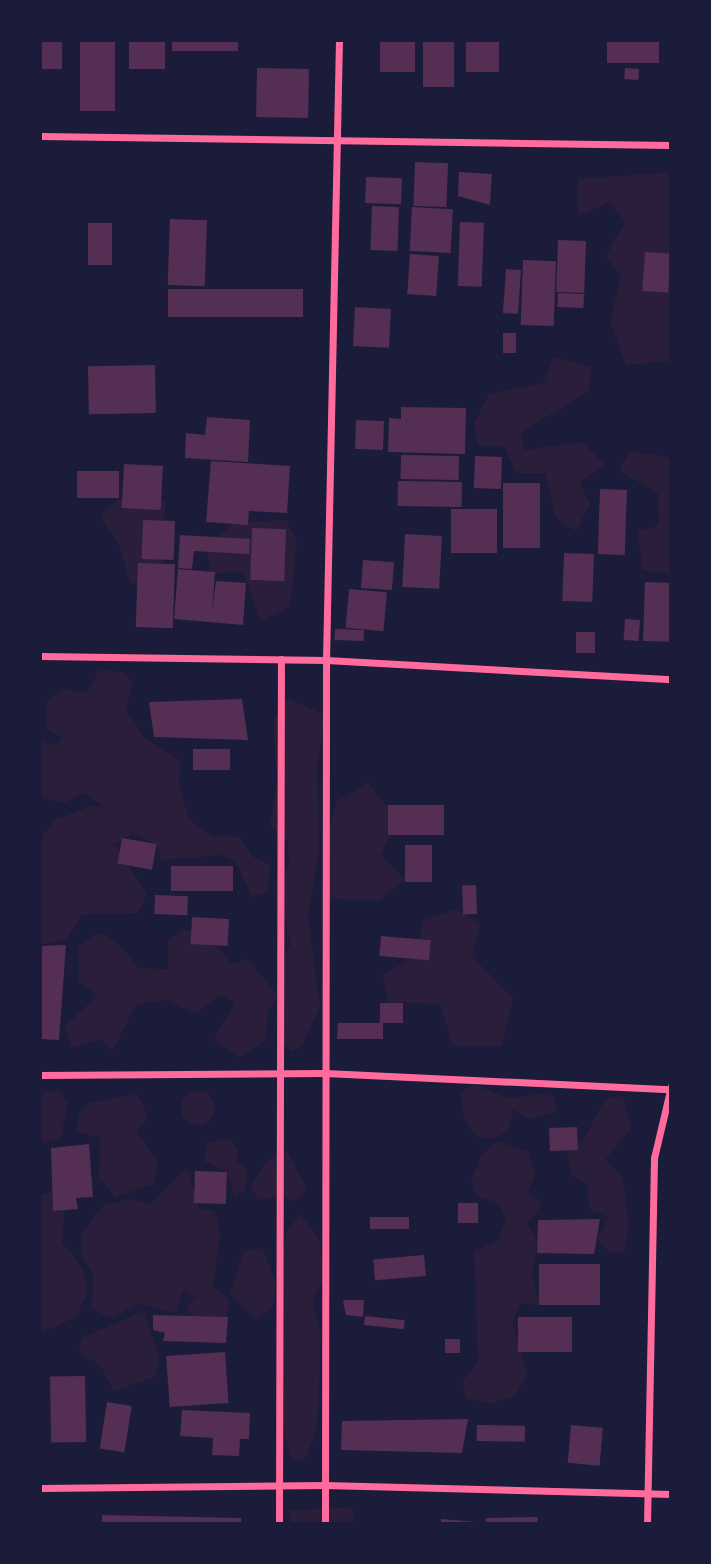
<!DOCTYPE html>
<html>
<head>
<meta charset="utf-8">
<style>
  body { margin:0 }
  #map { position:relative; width:711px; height:1564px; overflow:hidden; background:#1b1b3a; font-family:"Alegreya Sans",sans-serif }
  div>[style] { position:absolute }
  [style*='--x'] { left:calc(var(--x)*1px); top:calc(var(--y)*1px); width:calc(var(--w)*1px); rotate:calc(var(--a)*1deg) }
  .green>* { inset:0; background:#2a1e3b; transform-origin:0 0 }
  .round { border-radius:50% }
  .building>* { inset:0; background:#542f53; transform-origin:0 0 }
  .minor>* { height:7px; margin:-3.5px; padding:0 3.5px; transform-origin:3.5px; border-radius:3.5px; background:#ff6b9d }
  span { translate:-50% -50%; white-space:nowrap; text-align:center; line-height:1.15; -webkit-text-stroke:6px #1b1b3a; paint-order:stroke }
  .frame { position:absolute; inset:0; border:42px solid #1b1b3a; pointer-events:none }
</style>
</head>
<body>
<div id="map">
  <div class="green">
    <div style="clip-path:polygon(671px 172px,671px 361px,626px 365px,610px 322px,621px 275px,606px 256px,625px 222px,610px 202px,578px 216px,578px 179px)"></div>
    <div style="clip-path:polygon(554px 357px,591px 367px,589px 391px,522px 432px,524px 450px,582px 442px,605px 465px,580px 482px,590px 504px,576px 531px,555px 517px,546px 473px,516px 473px,504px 446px,477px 446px,474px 423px,489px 394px,543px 383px)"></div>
    <div style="clip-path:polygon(630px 451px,671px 458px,671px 574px,642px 570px,638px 532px,659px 525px,658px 494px,619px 470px)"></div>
    <div style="clip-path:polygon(119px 498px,166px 501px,160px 548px,167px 574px,146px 585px,130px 583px,119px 544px,100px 516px)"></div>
    <div style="clip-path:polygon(286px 520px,297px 541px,290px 607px,260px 621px,243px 571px,211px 574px,206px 550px,234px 522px)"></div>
    <div style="clip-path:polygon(99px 670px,122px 672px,134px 684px,125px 707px,144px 737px,181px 761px,179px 785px,189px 819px,213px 836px,239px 837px,253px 857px,270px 864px,268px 892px,252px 897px,236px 862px,221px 855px,162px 860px,156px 844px,133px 834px,115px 844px,147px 895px,137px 913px,81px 915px,66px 940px,40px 945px,40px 838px,55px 820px,93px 805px,106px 808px,84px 793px,64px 803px,40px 798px,40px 739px,56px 746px,63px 738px,47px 729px,47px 702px,61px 689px,86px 693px)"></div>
    <div style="clip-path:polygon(286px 698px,326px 715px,317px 761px,319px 849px,308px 916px,320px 1007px,302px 1045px,291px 1052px,278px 1036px,278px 997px,268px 1010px,266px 1040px,239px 1057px,213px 1041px,235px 1002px,221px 996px,195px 1014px,167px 1000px,137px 1004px,112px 1051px,103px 1040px,71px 1048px,65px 1026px,98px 995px,79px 982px,79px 945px,99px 932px,120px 945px,138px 968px,168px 969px,168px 941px,184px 930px,205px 933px,232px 964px,247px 959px,278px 995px,280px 964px,291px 943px,276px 884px,289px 866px,288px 842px,270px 826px,277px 780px,273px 721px)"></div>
    <div style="clip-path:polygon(368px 783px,399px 820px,380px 855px,404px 879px,380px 900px,326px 899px,325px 843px,337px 801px)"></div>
    <div style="clip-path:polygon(457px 909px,480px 924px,472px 956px,513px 998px,502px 1046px,453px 1046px,440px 1004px,388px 1002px,383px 975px,415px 956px,424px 920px)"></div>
    <div style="clip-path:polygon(473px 1084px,510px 1099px,543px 1093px,555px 1098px,557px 1112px,529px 1119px,513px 1109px,508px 1132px,489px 1140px,475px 1135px,464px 1116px,460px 1093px)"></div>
    <div style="clip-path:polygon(58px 1090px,68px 1101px,61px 1137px,40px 1145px,40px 1093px)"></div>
    <div class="round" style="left:181px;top:1091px;width:34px;height:34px"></div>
    <div style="clip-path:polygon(137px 1094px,148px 1115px,137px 1132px,158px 1164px,154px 1184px,116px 1197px,99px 1178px,100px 1138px,76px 1131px,79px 1114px,89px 1103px)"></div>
    <div style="clip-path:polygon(623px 1096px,631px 1128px,605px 1160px,623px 1178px,629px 1227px,625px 1250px,610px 1254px,597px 1238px,609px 1217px,589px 1209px,587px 1184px,571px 1175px,567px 1150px,584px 1139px,605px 1099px)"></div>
    <div style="clip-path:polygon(229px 1139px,239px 1151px,236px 1161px,247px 1170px,245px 1192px,235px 1196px,227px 1172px,204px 1161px,208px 1142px)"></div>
    <div style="clip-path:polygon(498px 1141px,529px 1152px,536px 1174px,528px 1191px,542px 1204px,528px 1224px,537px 1242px,532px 1278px,541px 1305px,520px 1304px,512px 1321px,527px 1372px,516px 1395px,489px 1404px,466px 1398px,462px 1382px,478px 1362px,474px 1251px,498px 1240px,507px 1219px,498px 1203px,477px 1196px,471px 1180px,481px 1156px)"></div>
    <div style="clip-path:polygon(287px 1151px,307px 1189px,294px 1201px,282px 1196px,258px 1200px,250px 1186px,267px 1161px)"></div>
    <div style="clip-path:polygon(187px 1168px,199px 1208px,215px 1211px,220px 1235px,213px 1287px,229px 1300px,227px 1313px,217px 1327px,198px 1323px,186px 1309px,197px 1298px,183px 1291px,175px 1313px,140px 1303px,110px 1318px,92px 1309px,93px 1275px,82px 1255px,82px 1233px,103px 1206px,129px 1199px,151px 1204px)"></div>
    <div style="clip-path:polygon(53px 1191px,65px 1203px,62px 1242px,83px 1269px,88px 1292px,76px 1317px,40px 1334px,40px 1195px)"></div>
    <div style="clip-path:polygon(301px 1214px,319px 1240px,325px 1279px,312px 1301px,321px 1334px,319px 1396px,316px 1432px,304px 1461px,292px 1458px,276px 1407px,282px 1254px,288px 1229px)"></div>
    <div style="clip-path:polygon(262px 1248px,276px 1282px,273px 1308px,256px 1320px,230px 1294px,243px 1252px)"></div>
    <div style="clip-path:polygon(143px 1311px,160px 1358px,154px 1377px,113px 1391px,100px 1365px,79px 1352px,82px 1338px)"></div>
    <div style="left:353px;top:1507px;width:17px;height:63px;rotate:87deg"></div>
  </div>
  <div class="building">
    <div style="left:40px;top:40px;width:22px;height:29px"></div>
    <div style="left:80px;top:40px;width:35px;height:71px"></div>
    <div style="left:129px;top:40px;width:36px;height:29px"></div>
    <div style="left:172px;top:40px;width:66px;height:11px"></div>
    <div style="left:380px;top:40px;width:35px;height:32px"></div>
    <div style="left:466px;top:40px;width:33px;height:32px"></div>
    <div style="left:607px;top:40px;width:52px;height:23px"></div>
    <div style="left:454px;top:41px;width:46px;height:31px;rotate:90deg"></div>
    <div style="left:257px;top:68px;width:52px;height:49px;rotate:1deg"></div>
    <div style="left:625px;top:68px;width:14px;height:11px;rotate:4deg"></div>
    <div style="left:415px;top:162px;width:33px;height:44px;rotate:2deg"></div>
    <div style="clip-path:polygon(459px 172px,492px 174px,490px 205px,458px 196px)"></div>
    <div style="left:366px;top:177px;width:36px;height:26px;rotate:2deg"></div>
    <div style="left:372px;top:206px;width:27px;height:44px;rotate:2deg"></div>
    <div style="left:412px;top:207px;width:41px;height:44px;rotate:3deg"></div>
    <div style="left:170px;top:219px;width:37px;height:66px;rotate:2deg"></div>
    <div style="left:460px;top:222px;width:24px;height:64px;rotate:2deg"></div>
    <div style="left:88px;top:223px;width:24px;height:42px"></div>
    <div style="left:558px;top:240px;width:28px;height:52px;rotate:2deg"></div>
    <div style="left:645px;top:252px;width:26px;height:39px;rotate:4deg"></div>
    <div style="left:410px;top:254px;width:29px;height:40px;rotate:4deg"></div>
    <div style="left:523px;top:260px;width:33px;height:65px;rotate:2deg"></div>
    <div style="left:506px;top:269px;width:15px;height:44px;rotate:4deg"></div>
    <div style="left:168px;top:289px;width:135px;height:28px"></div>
    <div style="left:558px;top:293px;width:26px;height:14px;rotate:2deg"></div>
    <div style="left:355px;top:307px;width:36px;height:39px;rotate:3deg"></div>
    <div style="left:503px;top:333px;width:13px;height:20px"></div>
    <div style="left:155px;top:365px;width:48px;height:67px;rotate:89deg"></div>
    <div style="clip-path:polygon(401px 407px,466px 408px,465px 454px,388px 452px,389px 418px,401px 419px)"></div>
    <div style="clip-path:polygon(207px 417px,250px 420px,248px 462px,185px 458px,186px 433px,205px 435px)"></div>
    <div style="left:356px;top:420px;width:28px;height:29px;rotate:2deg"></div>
    <div style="left:401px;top:455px;width:58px;height:24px;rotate:1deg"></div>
    <div style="left:475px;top:456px;width:27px;height:32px;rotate:2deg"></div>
    <div style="clip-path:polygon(211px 461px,290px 466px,287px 513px,249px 511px,248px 525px,206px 522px)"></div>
    <div style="left:124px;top:464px;width:39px;height:44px;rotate:3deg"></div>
    <div style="left:77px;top:471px;width:42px;height:27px"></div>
    <div style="left:398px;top:481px;width:64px;height:25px;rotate:1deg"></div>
    <div style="left:503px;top:483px;width:37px;height:65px"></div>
    <div style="left:600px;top:489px;width:27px;height:65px;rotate:2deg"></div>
    <div style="left:451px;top:509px;width:46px;height:44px"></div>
    <div style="left:143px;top:520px;width:32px;height:39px;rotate:2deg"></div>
    <div style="left:252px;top:528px;width:34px;height:52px;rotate:2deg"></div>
    <div style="left:405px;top:534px;width:37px;height:53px;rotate:3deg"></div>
    <div style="clip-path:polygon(180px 535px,250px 539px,249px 554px,194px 551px,192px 569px,178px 568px)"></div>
    <div style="left:564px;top:553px;width:30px;height:48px;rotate:2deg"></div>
    <div style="left:363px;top:560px;width:31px;height:28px;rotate:4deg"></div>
    <div style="left:138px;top:563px;width:37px;height:64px;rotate:2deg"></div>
    <div style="clip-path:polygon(178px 569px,215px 572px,212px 613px,216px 581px,246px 583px,243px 625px,174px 619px)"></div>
    <div style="left:645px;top:582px;width:26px;height:59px;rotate:2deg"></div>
    <div style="left:349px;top:589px;width:38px;height:39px;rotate:5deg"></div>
    <div style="left:625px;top:619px;width:15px;height:21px;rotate:4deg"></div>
    <div style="left:335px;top:629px;width:29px;height:11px;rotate:2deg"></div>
    <div style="left:576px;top:632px;width:19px;height:21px"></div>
    <div style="clip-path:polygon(242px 699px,248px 740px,154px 737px,149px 702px)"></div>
    <div style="left:193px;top:749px;width:37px;height:21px"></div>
    <div style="left:388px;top:805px;width:56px;height:30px"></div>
    <div style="left:122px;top:838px;width:35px;height:26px;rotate:10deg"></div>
    <div style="left:405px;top:845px;width:27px;height:37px"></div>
    <div style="left:171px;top:866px;width:62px;height:25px"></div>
    <div style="left:476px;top:885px;width:29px;height:14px;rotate:88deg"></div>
    <div style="left:155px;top:895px;width:33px;height:19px;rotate:2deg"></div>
    <div style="left:192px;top:917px;width:37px;height:27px;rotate:3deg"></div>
    <div style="left:381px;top:936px;width:50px;height:20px;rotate:5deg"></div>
    <div style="clip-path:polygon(66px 945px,59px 1040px,40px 1039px,40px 946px)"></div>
    <div style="clip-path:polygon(380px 1003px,403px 1003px,403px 1023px,383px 1023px,383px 1039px,337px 1039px,338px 1023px,380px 1023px)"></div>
    <div style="left:577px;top:1127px;width:23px;height:28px;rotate:88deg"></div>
    <div style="clip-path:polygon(89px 1144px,93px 1197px,76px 1198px,78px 1209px,53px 1211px,51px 1148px)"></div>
    <div style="left:195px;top:1171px;width:32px;height:32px;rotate:2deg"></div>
    <div style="left:458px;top:1203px;width:20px;height:20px"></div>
    <div style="left:409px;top:1217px;width:12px;height:39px;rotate:90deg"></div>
    <div style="clip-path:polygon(600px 1219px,594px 1254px,537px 1253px,538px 1220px)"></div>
    <div style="left:424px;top:1255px;width:21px;height:51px;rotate:85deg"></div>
    <div style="left:539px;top:1264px;width:61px;height:41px"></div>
    <div style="clip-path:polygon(343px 1300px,364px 1300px,363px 1317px,346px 1315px)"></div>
    <div style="clip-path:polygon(153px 1315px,228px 1317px,226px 1343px,163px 1341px,165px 1333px,153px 1330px)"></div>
    <div style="left:365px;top:1316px;width:40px;height:9px;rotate:6deg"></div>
    <div style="left:518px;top:1317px;width:54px;height:35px"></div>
    <div style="left:460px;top:1339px;width:14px;height:15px;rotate:90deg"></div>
    <div style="left:225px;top:1352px;width:51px;height:59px;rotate:86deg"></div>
    <div style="left:85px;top:1376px;width:66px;height:35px;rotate:89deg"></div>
    <div style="left:107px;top:1402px;width:25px;height:47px;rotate:9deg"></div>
    <div style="clip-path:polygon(182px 1410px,250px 1413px,249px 1439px,240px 1439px,239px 1456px,212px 1455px,213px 1438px,180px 1436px)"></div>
    <div style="clip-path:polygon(468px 1419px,462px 1453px,341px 1450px,342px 1421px)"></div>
    <div style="left:477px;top:1425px;width:48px;height:16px;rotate:1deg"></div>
    <div style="left:571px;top:1425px;width:32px;height:38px;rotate:5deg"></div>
    <div style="clip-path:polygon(102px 1515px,241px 1518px,241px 1524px,102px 1524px)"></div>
    <div style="clip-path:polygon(538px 1517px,537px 1524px,486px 1524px,486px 1518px)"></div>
    <div style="clip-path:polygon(441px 1519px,478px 1522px,478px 1524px,441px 1524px)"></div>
  </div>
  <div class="minor">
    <div style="--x:40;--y:136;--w:631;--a:0.82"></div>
    <div style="--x:40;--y:656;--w:286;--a:0.8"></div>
    <div style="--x:326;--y:660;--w:346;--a:3.2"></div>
    <div style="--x:40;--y:1075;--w:285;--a:-0.4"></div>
    <div style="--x:325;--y:1073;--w:344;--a:2.7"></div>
    <div style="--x:40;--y:1488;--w:285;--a:-0.6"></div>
    <div style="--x:325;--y:1485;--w:346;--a:1.5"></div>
    <div style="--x:279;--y:1524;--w:865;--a:-89.87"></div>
    <div style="--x:325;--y:1524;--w:864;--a:-89.93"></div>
    <div style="--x:326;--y:660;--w:620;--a:-88.8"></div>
    <div style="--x:647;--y:1524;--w:366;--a:-88.9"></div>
    <div style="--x:654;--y:1158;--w:74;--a:-76.7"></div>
  </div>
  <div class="frame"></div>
</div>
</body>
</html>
